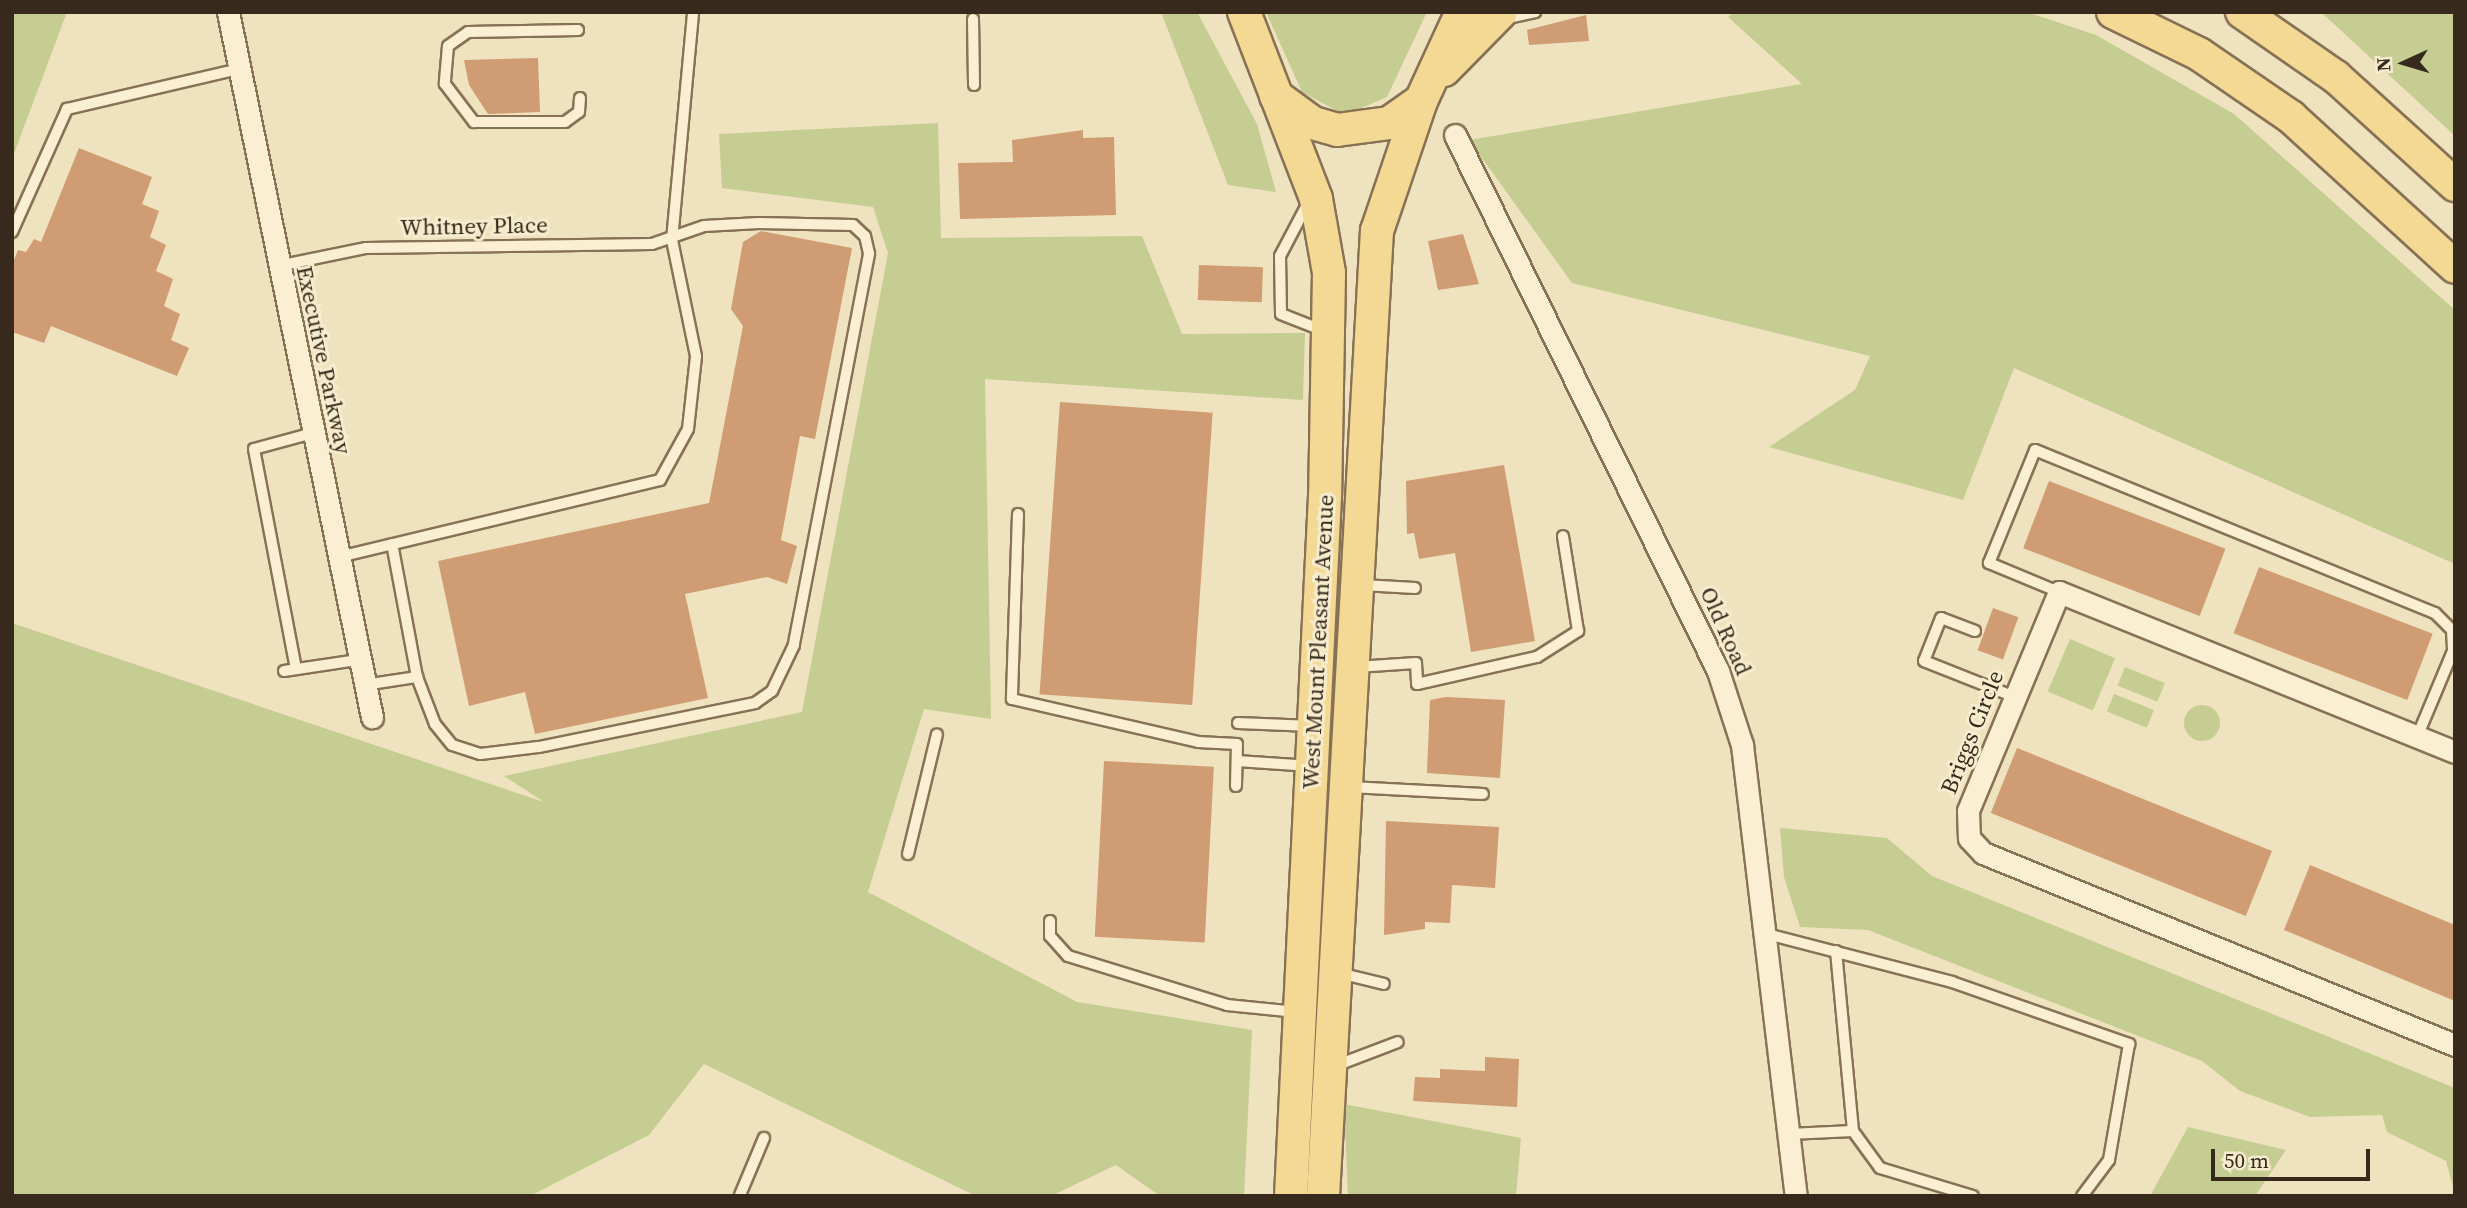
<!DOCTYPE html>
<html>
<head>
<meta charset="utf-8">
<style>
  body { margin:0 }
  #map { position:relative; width:2467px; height:1208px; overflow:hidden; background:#efe2be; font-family:"Source Serif 4",serif }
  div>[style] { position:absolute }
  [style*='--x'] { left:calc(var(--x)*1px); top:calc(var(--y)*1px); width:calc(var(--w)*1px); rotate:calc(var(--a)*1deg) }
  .green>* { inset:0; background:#c5cd92; transform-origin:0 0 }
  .round { border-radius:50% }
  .building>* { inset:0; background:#cf9c73; transform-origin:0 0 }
  .roads { filter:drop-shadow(2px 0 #887256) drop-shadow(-2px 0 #887256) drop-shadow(0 2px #887256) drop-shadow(0 -2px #887256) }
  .lane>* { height:10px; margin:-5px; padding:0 5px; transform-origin:5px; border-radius:5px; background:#faefd2 }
  .street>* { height:21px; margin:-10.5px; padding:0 10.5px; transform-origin:10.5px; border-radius:10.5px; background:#faefd2 }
  .primary>* { height:32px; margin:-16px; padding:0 16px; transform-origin:16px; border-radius:16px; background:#f4d994 }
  span { translate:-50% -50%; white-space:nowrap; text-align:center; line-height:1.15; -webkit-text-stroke:6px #f6ecce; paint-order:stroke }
  .street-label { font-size:23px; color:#372a1c }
  .frame { position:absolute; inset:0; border:14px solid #372a1c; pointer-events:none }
  .north { position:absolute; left:2369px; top:28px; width:70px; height:70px; -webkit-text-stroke:5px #f6ecce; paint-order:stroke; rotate:266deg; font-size:19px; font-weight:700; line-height:28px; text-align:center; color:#372a1c }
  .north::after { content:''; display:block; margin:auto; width:24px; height:32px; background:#372a1c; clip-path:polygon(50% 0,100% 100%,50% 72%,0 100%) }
  .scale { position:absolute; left:2211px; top:1149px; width:159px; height:32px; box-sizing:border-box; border:4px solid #372a1c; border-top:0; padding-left:9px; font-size:21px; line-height:24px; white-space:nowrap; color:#372a1c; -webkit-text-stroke:5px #f6ecce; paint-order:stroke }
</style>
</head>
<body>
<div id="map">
  <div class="green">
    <div style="clip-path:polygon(12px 12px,67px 12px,12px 159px)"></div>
    <div style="clip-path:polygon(1161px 12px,1197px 12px,1257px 124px,1276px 192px,1228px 185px)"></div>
    <div style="clip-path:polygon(1266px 12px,1427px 12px,1387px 97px,1345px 115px,1302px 92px)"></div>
    <div style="clip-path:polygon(1734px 12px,2027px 12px,2096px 35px,2234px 114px,2455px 310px,2455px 564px,2014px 368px,1963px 500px,1769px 447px,1855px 390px,1870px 356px,1572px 283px,1469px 140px,1802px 84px,1728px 17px)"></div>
    <div style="clip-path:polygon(2321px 12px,2455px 12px,2455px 136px)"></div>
    <div style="clip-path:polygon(938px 123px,941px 238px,1142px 236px,1182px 334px,1305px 333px,1303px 400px,985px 379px,991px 719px,924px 709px,868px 892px,1077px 1002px,1252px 1030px,1244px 1196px,1160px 1196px,1116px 1165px,1051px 1196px,976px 1196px,704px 1064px,649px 1135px,530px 1196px,12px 1196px,12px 623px,544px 802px,504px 776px,802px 712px,888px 253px,873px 207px,722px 188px,719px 134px)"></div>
    <div style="left:2070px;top:639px;width:49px;height:57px;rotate:23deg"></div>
    <div style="left:2125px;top:667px;width:43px;height:20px;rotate:22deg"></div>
    <div style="left:2114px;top:694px;width:43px;height:19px;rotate:22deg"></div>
    <div class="round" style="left:2184px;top:705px;width:36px;height:36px"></div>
    <div style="clip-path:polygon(1780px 828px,1887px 838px,1932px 876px,2455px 1088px,2455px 1194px,2446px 1161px,2387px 1132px,2382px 1115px,2310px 1117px,2240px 1091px,2202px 1061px,1868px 930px,1800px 927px,1784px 877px)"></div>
    <div style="clip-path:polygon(1344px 1104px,1521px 1138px,1516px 1196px,1348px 1196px)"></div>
    <div style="clip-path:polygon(2188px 1127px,2286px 1150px,2255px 1196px,2150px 1196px)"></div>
  </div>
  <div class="building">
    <div style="clip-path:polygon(1586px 15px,1589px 41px,1529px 45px,1527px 30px)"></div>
    <div style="clip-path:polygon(538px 58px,540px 112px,488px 114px,469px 85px,464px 60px)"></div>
    <div style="clip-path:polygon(1083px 130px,1083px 138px,1114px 137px,1116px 215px,960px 219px,958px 163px,1013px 162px,1012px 140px)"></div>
    <div style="clip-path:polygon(79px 148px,152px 177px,142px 204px,159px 211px,150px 237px,166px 245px,156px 271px,173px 279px,164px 306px,180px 314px,171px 340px,189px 348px,177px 376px,51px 326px,44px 343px,12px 332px,12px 265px,18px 250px,26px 252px,34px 239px,41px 242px)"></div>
    <div style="clip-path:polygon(761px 231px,852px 248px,815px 439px,800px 436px,781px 540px,797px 546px,787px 584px,767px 577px,685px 594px,708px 698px,535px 734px,525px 692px,469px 706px,438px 561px,709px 503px,743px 326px,731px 309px,743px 242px)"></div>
    <div style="clip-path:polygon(1463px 234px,1479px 284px,1438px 290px,1428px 241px)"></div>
    <div style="left:1199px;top:265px;width:64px;height:35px;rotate:2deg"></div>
    <div style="left:1060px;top:402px;width:153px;height:293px;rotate:4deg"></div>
    <div style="clip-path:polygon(1504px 465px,1535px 641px,1471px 652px,1455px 553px,1419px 559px,1414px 533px,1407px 534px,1406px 481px)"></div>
    <div style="left:2049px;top:481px;width:189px;height:72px;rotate:21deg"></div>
    <div style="left:2259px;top:567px;width:186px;height:71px;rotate:21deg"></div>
    <div style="left:1993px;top:608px;width:27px;height:45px;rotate:20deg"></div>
    <div style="clip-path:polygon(1446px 697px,1505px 700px,1500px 778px,1427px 773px,1430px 700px)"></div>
    <div style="left:2017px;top:748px;width:275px;height:70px;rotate:22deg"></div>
    <div style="left:1104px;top:761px;width:110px;height:176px;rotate:3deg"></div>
    <div style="clip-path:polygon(1386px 821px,1499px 827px,1495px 888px,1452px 885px,1450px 923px,1425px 922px,1425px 929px,1384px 935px)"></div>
    <div style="clip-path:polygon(2310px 865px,2455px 925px,2455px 1001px,2284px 930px)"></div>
    <div style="clip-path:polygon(1485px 1057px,1519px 1059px,1517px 1107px,1413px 1101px,1415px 1077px,1440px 1078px,1440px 1069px,1485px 1071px)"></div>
  </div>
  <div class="roads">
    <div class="lane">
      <div style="--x:973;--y:19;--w:66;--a:89.1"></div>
      <div style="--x:1503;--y:19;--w:33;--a:-12"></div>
      <div style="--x:578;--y:30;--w:110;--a:179"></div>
      <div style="--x:468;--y:32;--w:24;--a:145"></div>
      <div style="--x:448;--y:46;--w:38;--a:95"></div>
      <div style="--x:445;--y:84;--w:48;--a:52.7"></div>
      <div style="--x:474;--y:122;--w:91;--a:0"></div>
      <div style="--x:565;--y:122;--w:17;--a:-36"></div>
      <div style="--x:579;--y:112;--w:14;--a:-86"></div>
      <div style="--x:1309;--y:201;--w:62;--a:117.8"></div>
      <div style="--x:1280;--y:256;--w:58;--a:89"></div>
      <div style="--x:1281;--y:314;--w:46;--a:21.6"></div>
      <div style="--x:12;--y:232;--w:135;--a:-65.9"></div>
      <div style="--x:67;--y:109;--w:177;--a:-13.1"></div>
      <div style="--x:278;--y:266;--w:90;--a:-11.6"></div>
      <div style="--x:366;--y:248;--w:286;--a:-0.8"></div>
      <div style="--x:652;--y:244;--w:55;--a:-19.1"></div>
      <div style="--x:704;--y:226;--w:55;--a:-3.1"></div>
      <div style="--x:759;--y:223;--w:94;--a:1.2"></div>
      <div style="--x:853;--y:225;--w:16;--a:43"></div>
      <div style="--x:865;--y:236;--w:18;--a:77"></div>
      <div style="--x:869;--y:254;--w:398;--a:100.9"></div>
      <div style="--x:794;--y:645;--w:51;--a:115.6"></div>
      <div style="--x:772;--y:691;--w:21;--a:145"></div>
      <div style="--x:755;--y:703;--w:221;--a:168.5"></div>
      <div style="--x:538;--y:747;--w:58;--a:173.1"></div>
      <div style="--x:480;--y:754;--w:29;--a:-162"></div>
      <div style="--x:452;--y:745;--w:27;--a:-129"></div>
      <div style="--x:435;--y:724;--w:50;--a:-111"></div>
      <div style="--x:417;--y:677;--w:135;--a:-100.6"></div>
      <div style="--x:1018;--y:514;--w:185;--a:91.9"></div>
      <div style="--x:1012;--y:699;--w:191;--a:13"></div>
      <div style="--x:1198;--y:742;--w:39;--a:3"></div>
      <div style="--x:1237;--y:744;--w:42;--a:91.4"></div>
      <div style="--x:339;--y:557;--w:330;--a:-13.5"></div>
      <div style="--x:660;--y:480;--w:58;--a:-61.2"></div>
      <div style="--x:688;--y:429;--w:73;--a:-83.7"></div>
      <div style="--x:696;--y:356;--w:118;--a:-101.7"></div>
      <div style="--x:672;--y:240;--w:229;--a:-84.7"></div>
      <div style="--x:1362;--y:585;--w:53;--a:3.2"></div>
      <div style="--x:2059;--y:592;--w:76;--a:-157.5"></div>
      <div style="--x:1989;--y:563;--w:122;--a:-67.8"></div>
      <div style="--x:2035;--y:450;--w:432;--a:22.2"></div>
      <div style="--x:2435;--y:613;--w:24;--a:45"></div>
      <div style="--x:2452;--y:630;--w:21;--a:87"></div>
      <div style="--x:2453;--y:651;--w:93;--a:112.7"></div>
      <div style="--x:1975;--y:631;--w:36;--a:-159"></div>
      <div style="--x:1941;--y:618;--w:46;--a:111.6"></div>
      <div style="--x:1924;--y:661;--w:98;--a:21.6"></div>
      <div style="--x:1356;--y:667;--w:60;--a:-3.8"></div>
      <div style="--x:1416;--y:663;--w:21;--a:87"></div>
      <div style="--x:1417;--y:684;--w:123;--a:-12.7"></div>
      <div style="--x:1537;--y:657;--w:49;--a:-32.4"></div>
      <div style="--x:1578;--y:631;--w:96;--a:-99"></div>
      <div style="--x:296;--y:669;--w:224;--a:-100.8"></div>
      <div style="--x:254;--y:449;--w:61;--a:-15.2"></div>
      <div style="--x:284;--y:671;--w:75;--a:-8.5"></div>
      <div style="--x:364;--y:685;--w:54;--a:-8.6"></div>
      <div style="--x:1238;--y:723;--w:74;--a:2.3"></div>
      <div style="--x:1237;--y:761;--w:74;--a:3.9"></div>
      <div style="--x:1350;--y:787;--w:133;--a:3"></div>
      <div style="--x:908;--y:854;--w:123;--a:-76.4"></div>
      <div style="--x:1050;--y:921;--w:15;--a:90"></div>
      <div style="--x:1050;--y:936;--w:27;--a:48"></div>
      <div style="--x:1068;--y:956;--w:166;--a:17.1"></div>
      <div style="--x:1227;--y:1005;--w:70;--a:5.7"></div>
      <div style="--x:1767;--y:934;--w:191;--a:14.5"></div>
      <div style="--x:1952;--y:982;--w:188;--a:19.3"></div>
      <div style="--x:2129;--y:1044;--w:118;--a:99.8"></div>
      <div style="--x:2109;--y:1160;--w:45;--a:126.9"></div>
      <div style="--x:1836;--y:951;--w:181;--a:84.6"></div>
      <div style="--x:1339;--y:973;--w:46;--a:13.7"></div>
      <div style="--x:1335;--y:1066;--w:67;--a:-20.9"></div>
      <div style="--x:1789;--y:1134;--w:64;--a:-2.7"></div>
      <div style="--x:1853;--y:1131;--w:46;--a:53.9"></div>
      <div style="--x:1880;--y:1168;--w:97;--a:16.8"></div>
      <div style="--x:740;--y:1195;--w:62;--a:-67.2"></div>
    </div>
    <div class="street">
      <div style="--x:228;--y:12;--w:720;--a:78.46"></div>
      <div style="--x:1455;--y:135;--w:597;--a:63.86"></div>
      <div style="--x:1718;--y:671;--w:78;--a:72"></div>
      <div style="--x:1742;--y:745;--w:454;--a:83.2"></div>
      <div style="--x:2455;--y:752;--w:427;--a:-158"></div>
      <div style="--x:2059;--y:592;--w:237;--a:112.6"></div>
      <div style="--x:1968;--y:811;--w:27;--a:88"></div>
      <div style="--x:1969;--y:838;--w:21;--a:47"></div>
      <div style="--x:1983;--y:853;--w:510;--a:22.14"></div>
    </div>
    <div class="primary">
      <div style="--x:1244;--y:12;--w:200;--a:68.9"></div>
      <div style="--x:1316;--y:199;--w:75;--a:80"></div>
      <div style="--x:1329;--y:273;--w:223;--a:91"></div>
      <div style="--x:1325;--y:496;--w:701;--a:92.78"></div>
      <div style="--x:2113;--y:12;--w:96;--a:26"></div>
      <div style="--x:2199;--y:54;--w:112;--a:34.4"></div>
      <div style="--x:2291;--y:117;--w:222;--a:42.4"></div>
      <div style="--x:2242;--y:12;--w:114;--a:34.7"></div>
      <div style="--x:2336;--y:77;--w:161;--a:42.2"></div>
      <div style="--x:1444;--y:70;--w:81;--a:-45.5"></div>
      <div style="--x:1276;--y:96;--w:46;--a:36.1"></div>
      <div style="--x:1313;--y:123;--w:25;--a:16"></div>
      <div style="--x:1337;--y:130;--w:52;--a:-7.7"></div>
      <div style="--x:1389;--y:123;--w:39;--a:-35"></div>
      <div style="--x:1323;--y:1196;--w:967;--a:-86.8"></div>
      <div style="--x:1377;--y:231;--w:137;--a:-71.3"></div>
      <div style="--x:1421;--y:101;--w:98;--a:-65.3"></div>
    </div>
  </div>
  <div class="street-label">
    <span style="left:474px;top:226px;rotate:-1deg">Whitney Place</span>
    <span style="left:324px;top:360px;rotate:78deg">Executive Parkway</span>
    <span style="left:1726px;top:631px;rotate:66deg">Old Road</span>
    <span style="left:1318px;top:642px;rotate:-87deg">West Mount Pleasant Avenue</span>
    <span style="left:1972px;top:732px;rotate:-68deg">Briggs Circle</span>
  </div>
  <div class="frame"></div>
  <div class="north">N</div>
  <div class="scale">50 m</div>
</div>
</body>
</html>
